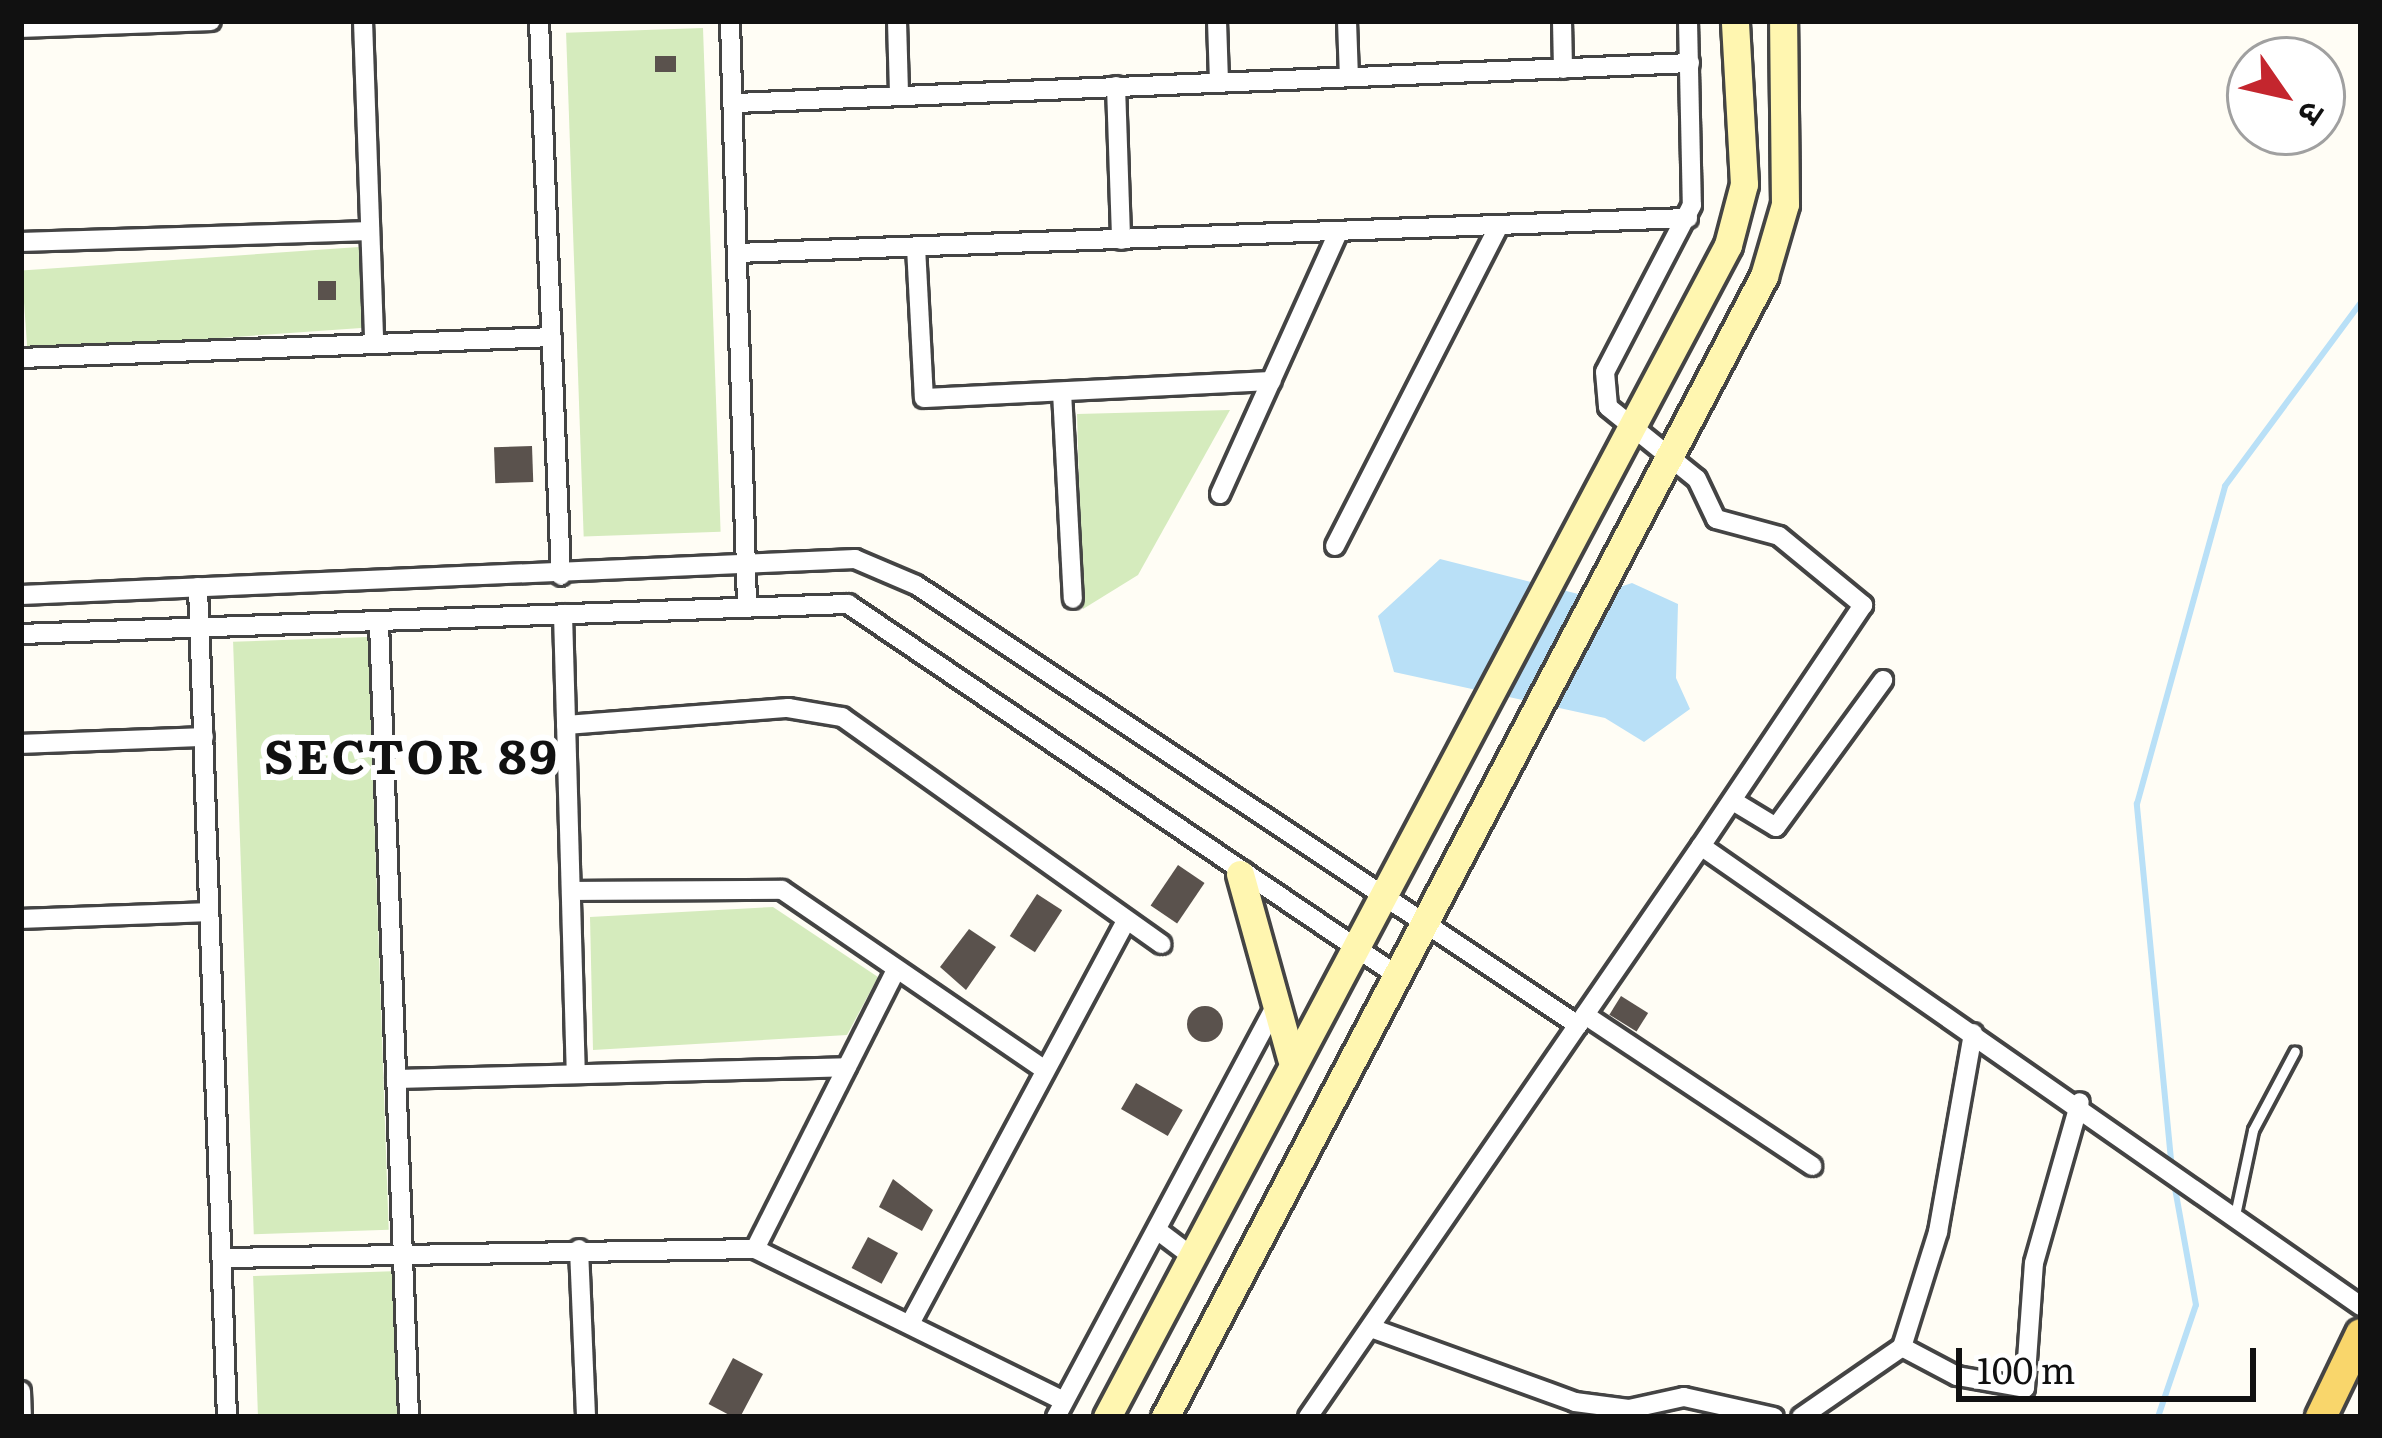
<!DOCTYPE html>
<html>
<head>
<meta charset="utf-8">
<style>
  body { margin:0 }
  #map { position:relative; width:2382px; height:1438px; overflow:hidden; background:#fffdf5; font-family:Literata,"Noto Sans Devanagari",serif }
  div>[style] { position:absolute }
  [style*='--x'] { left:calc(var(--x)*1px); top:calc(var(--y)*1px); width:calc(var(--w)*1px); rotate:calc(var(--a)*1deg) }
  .green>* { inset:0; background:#d5ebbd; transform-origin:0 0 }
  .water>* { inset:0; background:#b9e0f7 }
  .stream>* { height:6px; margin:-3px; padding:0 3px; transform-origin:3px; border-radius:3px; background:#b9e0f7 }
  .building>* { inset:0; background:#5a524d; transform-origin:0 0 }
  .round { border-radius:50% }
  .roads { filter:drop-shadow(3px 0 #444) drop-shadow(-3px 0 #444) drop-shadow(0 3px #444) drop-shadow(0 -3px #444) }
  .lane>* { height:9px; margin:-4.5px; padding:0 4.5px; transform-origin:4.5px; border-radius:4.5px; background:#fff }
  .street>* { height:18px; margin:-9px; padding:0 9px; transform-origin:9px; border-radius:9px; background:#fff }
  .secondary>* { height:27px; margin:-13.5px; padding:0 13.5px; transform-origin:13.5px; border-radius:13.5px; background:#fff6b0 }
  .primary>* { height:30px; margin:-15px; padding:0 15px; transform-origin:15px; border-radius:15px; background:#f9d66b }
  span { translate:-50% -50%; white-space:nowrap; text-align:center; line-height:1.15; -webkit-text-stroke:12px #fff; paint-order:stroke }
  .district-label { font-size:48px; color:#111; font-weight:700; letter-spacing:3px }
  .frame { position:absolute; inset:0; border:24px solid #111; pointer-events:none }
  .north { position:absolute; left:2226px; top:36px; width:120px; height:120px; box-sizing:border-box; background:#fff; border:3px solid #a0a0a0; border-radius:50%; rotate:124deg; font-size:33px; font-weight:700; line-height:48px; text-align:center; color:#111 }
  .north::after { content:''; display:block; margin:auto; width:42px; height:54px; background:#c4262e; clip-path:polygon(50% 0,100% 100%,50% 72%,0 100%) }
  .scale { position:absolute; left:1956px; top:1348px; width:300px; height:54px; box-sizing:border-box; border:6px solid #111; border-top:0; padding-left:15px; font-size:36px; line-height:42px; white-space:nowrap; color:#111; -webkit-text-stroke:9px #fff; paint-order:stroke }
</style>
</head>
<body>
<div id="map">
  <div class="green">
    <div style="left:703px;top:28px;width:504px;height:137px;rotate:88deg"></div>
    <div style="left:359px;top:247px;width:81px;height:338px;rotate:86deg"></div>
    <div style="clip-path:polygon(1230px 410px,1138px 575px,1083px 609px,1077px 414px)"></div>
    <div style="left:368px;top:637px;width:593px;height:135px;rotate:88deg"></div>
    <div style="clip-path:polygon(773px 907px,878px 977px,847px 1035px,593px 1050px,590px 917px)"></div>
    <div style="left:399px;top:1271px;width:146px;height:146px;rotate:88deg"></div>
  </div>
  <div class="water">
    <div style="clip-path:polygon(1440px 559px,1590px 597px,1632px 583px,1678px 604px,1676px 678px,1690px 709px,1644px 742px,1605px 718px,1394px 672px,1378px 616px)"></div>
  </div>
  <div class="stream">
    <div style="--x:2172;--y:1170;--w:368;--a:-95.5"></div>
    <div style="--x:2137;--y:804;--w:330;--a:-74.5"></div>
    <div style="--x:2225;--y:486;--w:229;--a:-53.5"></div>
    <div style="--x:2158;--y:1417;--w:118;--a:-71.3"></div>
    <div style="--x:2196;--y:1305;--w:124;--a:-100.2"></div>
  </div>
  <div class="building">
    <div style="left:655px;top:56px;width:21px;height:16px"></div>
    <div style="left:318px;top:281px;width:18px;height:19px"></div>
    <div style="left:532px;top:446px;width:36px;height:38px;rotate:88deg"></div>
    <div style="left:1178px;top:865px;width:32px;height:49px;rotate:34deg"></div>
    <div style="left:1037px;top:894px;width:30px;height:50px;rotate:33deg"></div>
    <div style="clip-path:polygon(969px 929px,996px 947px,966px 990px,940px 967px)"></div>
    <div style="left:1621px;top:996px;width:32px;height:22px;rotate:32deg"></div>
    <div class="round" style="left:1187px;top:1006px;width:36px;height:36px"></div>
    <div style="left:1136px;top:1083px;width:54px;height:30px;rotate:30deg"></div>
    <div style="clip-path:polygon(893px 1179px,933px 1210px,922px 1231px,879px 1207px)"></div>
    <div style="left:868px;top:1237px;width:34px;height:35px;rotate:28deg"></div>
    <div style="left:733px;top:1358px;width:34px;height:52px;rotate:28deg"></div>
  </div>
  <div class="roads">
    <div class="lane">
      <div style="--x:2235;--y:1215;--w:87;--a:-78"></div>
      <div style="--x:2253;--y:1130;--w:89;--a:-62"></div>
    </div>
    <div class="street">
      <div style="--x:363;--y:21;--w:323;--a:88"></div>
      <div style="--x:539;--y:21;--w:555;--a:87.73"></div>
      <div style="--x:730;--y:21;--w:584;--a:88.33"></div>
      <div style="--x:897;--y:21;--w:73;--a:88.4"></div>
      <div style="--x:1217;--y:21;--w:61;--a:88.1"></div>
      <div style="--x:1347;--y:21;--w:56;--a:88"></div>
      <div style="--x:1562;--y:21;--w:48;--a:88.8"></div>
      <div style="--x:1688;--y:21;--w:184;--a:88.8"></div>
      <div style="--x:1692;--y:205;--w:188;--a:117.5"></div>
      <div style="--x:1605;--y:372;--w:35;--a:85"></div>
      <div style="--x:1608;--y:407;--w:114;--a:39"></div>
      <div style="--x:1697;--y:479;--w:44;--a:64.6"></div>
      <div style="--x:1716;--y:519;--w:65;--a:15.1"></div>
      <div style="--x:1779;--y:536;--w:109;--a:39.4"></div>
      <div style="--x:1863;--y:605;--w:290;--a:123.9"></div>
      <div style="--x:21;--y:28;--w:190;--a:-2.1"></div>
      <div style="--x:1116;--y:86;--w:154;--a:88.1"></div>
      <div style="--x:736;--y:103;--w:955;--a:-2.4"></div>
      <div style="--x:21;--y:242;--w:349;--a:-1.8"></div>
      <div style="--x:916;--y:247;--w:151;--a:87"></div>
      <div style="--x:924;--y:398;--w:348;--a:-2.8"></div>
      <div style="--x:737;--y:253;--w:952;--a:-2.11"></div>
      <div style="--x:21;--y:358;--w:531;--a:-2.26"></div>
      <div style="--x:1062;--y:392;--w:207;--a:87"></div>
      <div style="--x:1220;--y:494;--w:286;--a:-65.7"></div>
      <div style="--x:1335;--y:546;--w:358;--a:-62.9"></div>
      <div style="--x:198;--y:587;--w:831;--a:88"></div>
      <div style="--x:21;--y:595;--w:835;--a:-2.47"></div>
      <div style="--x:855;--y:559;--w:66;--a:23.1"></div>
      <div style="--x:916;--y:585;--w:795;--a:33.61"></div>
      <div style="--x:563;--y:614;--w:459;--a:88.4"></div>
      <div style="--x:379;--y:624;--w:794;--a:87.83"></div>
      <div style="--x:21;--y:634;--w:828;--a:-2.08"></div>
      <div style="--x:848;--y:604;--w:660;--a:34.08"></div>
      <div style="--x:566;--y:725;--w:223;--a:-4.4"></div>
      <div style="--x:788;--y:708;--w:55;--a:9.5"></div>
      <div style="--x:842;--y:717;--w:392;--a:35.4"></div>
      <div style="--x:21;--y:744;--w:183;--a:-2.2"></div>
      <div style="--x:1733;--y:801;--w:50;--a:31.2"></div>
      <div style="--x:1776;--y:827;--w:182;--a:-53.9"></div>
      <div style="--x:571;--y:891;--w:211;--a:-0.3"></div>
      <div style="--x:782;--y:890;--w:315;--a:34.4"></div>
      <div style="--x:21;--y:919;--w:188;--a:-2.1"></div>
      <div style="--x:1585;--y:1015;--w:273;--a:33.6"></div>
      <div style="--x:396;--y:1079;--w:451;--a:-1.5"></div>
      <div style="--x:1157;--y:1230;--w:41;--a:37.1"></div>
      <div style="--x:579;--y:1249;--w:168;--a:87.6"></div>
      <div style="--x:755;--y:1249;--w:313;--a:-63.2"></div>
      <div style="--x:224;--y:1258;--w:531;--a:-0.97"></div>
      <div style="--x:755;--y:1249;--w:344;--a:26.2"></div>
      <div style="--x:912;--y:1320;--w:451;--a:-61.8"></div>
      <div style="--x:1371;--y:1328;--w:217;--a:19.9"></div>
      <div style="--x:1575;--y:1402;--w:54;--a:7.4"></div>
      <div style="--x:1629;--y:1409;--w:56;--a:-12.3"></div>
      <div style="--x:1684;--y:1397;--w:92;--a:12.5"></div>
      <div style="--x:1902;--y:1347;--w:62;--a:27.8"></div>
      <div style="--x:1957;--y:1376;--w:69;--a:10"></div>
      <div style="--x:2025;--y:1388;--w:125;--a:-85.9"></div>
      <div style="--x:2034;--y:1263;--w:167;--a:-74.1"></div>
      <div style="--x:21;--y:1391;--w:26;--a:88"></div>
      <div style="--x:1056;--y:1417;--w:466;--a:-61.9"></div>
      <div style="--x:1308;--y:1417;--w:693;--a:-55.46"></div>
      <div style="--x:1701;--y:846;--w:804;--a:34.88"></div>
      <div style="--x:1801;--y:1417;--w:123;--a:-34.7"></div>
      <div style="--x:1902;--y:1347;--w:121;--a:-72.6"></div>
      <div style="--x:1938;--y:1232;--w:202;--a:-80"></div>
    </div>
    <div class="secondary">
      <div style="--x:1240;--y:874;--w:191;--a:74.5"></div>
      <div style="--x:1107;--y:1417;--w:1326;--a:-62.08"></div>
      <div style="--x:1728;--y:245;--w:63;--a:-75.3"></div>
      <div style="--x:1744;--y:184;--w:163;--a:-93.2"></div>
      <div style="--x:1165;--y:1417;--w:1289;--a:-62.3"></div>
      <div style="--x:1764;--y:276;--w:75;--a:-73.7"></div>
      <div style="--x:1785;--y:204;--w:183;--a:-90.6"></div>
    </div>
    <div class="primary">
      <div style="--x:2321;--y:1417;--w:92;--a:-64.3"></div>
    </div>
  </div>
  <div class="district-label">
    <span style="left:412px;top:754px">SECTOR 89</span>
  </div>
  <div class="frame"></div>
  <div class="north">उ</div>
  <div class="scale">100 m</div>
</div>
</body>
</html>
